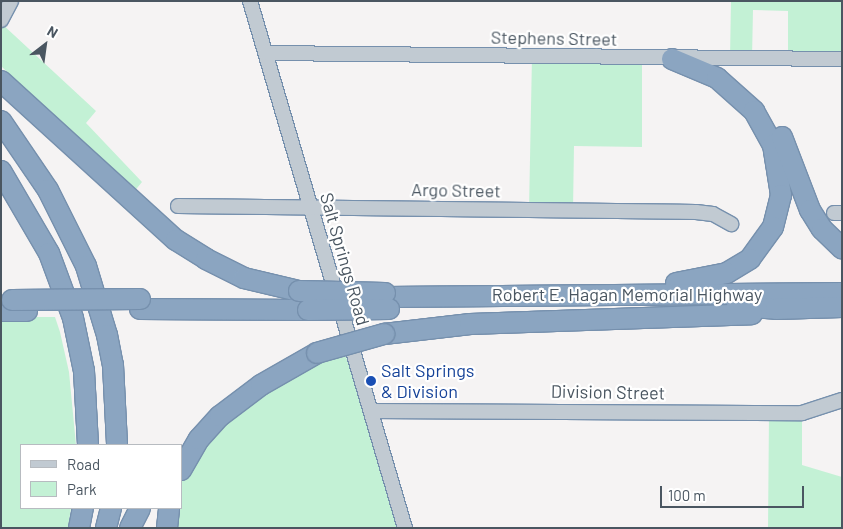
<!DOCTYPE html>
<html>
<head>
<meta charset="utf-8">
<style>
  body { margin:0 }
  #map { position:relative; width:843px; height:529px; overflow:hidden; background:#f5f3f3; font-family:Barlow,sans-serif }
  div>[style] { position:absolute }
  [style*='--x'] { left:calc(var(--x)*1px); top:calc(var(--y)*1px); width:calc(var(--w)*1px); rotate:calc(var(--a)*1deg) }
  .green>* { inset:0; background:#c3f1d5 }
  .roads { filter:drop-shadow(1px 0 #7690ad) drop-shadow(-1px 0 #7690ad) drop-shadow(0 1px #7690ad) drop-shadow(0 -1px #7690ad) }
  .minor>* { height:14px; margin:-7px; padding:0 7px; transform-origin:7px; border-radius:7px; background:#c1cad2 }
  .highway>* { height:20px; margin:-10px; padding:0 10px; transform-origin:10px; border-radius:10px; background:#8ba5c1 }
  .bridges { filter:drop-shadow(1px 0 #7690ad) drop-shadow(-1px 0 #7690ad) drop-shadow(0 1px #7690ad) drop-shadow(0 -1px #7690ad) }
  .highway-bridge>* { height:20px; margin:-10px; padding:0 10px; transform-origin:10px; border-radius:10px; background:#8ba5c1 }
  .dots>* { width:14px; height:14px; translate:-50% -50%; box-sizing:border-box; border:2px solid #fff; border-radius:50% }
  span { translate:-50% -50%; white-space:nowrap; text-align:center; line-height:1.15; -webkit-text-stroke:4.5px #fff; paint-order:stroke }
  .street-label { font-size:18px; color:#4a5661 }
  .transit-label { font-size:18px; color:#164399 }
  .left { translate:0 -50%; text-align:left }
  .frame { position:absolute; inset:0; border:2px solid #4a5661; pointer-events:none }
  .legend { position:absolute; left:20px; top:444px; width:162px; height:65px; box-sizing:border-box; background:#fff; border:1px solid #b7bbc0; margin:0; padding:6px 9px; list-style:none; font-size:15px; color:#4a5661 }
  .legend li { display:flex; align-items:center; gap:10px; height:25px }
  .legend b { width:25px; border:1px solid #b7bbc0 }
  .north { position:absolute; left:20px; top:20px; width:50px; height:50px; -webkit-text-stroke:4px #fff; paint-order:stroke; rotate:30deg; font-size:14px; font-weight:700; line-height:20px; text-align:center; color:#4a5661 }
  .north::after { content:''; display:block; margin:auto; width:18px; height:22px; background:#4a5661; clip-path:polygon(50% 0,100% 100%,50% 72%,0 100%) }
  .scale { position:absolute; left:660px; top:486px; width:144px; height:22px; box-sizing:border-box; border:2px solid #4a5661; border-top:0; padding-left:6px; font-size:15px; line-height:18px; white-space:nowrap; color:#4a5661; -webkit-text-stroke:4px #fff; paint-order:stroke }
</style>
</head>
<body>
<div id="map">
  <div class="green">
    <div style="clip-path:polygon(731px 1px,842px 1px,842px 59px,788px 59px,788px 11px,753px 10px,752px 58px,730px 58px)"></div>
    <div style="clip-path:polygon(1px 23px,96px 111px,86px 123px,142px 182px,133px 193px,1px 66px)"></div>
    <div style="clip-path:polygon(532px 56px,642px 58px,642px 147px,574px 146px,573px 210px,529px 210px)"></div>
    <div style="clip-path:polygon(1px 317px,55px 317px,60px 332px,69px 372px,76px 445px,21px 445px,21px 508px,71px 508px,68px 528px,1px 528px)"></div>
    <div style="clip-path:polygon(344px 354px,362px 386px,405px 528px,173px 528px,175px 508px,181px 508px,181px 483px,204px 443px,251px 399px,315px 363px)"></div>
    <div style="clip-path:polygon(769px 413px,802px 413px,802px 465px,842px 477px,842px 528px,768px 528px)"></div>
  </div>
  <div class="roads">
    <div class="minor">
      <div style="--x:250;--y:1;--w:549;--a:73.61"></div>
      <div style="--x:1;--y:20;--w:21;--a:-62"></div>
      <div style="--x:266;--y:53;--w:576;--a:0.6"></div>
      <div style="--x:178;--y:206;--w:518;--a:0.66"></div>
      <div style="--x:696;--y:212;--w:17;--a:7"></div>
      <div style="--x:713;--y:214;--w:21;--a:29"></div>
      <div style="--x:834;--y:213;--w:8;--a:0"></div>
      <div style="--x:371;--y:411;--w:431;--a:0.3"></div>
      <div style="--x:802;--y:413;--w:42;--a:-18"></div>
    </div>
    <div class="highway">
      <div style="--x:672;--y:59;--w:49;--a:22.9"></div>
      <div style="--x:717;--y:78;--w:50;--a:41.7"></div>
      <div style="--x:754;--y:111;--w:39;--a:61"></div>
      <div style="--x:773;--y:145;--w:51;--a:80.9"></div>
      <div style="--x:781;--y:195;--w:33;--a:104"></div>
      <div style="--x:773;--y:227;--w:39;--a:126"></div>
      <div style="--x:750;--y:259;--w:27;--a:149"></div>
      <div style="--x:727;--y:273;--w:52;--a:168.9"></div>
      <div style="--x:1;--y:81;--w:236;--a:42.3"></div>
      <div style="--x:176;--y:240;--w:36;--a:32"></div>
      <div style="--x:206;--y:259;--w:42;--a:26.6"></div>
      <div style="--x:244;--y:278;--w:57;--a:13.3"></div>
      <div style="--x:1;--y:121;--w:83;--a:55.7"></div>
      <div style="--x:48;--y:190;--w:85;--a:63.4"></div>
      <div style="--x:86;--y:266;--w:72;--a:73.1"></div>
      <div style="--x:107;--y:335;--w:31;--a:79"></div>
      <div style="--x:113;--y:365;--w:80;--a:87.1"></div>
      <div style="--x:782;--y:137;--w:78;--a:69"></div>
      <div style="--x:810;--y:210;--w:22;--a:58"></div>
      <div style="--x:822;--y:229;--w:28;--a:44"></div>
      <div style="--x:1;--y:171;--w:95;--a:59.7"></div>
      <div style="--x:49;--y:253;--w:69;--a:69.7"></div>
      <div style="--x:73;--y:318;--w:54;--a:78.3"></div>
      <div style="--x:84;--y:371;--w:74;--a:86.9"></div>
      <div style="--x:387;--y:297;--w:455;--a:-0.5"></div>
      <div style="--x:737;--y:306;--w:39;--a:4"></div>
      <div style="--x:776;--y:309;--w:66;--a:-1.7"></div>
      <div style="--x:140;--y:309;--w:168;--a:0.3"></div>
      <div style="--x:1;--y:311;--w:26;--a:0"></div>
      <div style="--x:384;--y:334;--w:87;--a:-6.6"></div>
      <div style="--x:470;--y:324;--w:282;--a:-2"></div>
      <div style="--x:181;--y:470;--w:36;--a:-60"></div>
      <div style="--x:199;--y:439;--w:31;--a:-48"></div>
      <div style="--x:220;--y:416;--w:51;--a:-37.1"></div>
      <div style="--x:261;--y:385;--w:64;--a:-29.7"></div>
      <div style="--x:79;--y:528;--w:20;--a:-79"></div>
      <div style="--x:106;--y:528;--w:21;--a:-76"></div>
      <div style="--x:130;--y:528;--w:22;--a:-63"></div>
      <div style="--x:167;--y:528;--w:20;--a:-84"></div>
    </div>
  </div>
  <div class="bridges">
    <div class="highway-bridge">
      <div style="--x:299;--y:291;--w:86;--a:1.3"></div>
      <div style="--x:12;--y:300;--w:128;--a:-0.4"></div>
      <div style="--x:308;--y:310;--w:81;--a:-0.7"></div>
      <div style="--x:317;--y:353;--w:70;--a:-15.8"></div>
    </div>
  </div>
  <div class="dots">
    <div style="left:371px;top:381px;background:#1a4fb4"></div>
  </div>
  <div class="street-label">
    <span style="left:554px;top:38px;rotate:1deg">Stephens Street</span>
    <span style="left:456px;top:190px;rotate:1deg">Argo Street</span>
    <span style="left:345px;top:259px;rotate:74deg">Salt Springs Road</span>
    <span style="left:627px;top:294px">Robert E. Hagan Memorial Highway</span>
    <span style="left:608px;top:392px;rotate:1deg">Division Street</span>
  </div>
  <div class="transit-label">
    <span class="left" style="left:381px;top:381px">Salt Springs<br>&amp; Division</span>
  </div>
  <div class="frame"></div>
  <ul class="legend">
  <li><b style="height:6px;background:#c1cad2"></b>Road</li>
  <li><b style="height:14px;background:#c3f1d5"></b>Park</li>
  </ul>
  <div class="north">N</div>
  <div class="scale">100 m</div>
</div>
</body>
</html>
